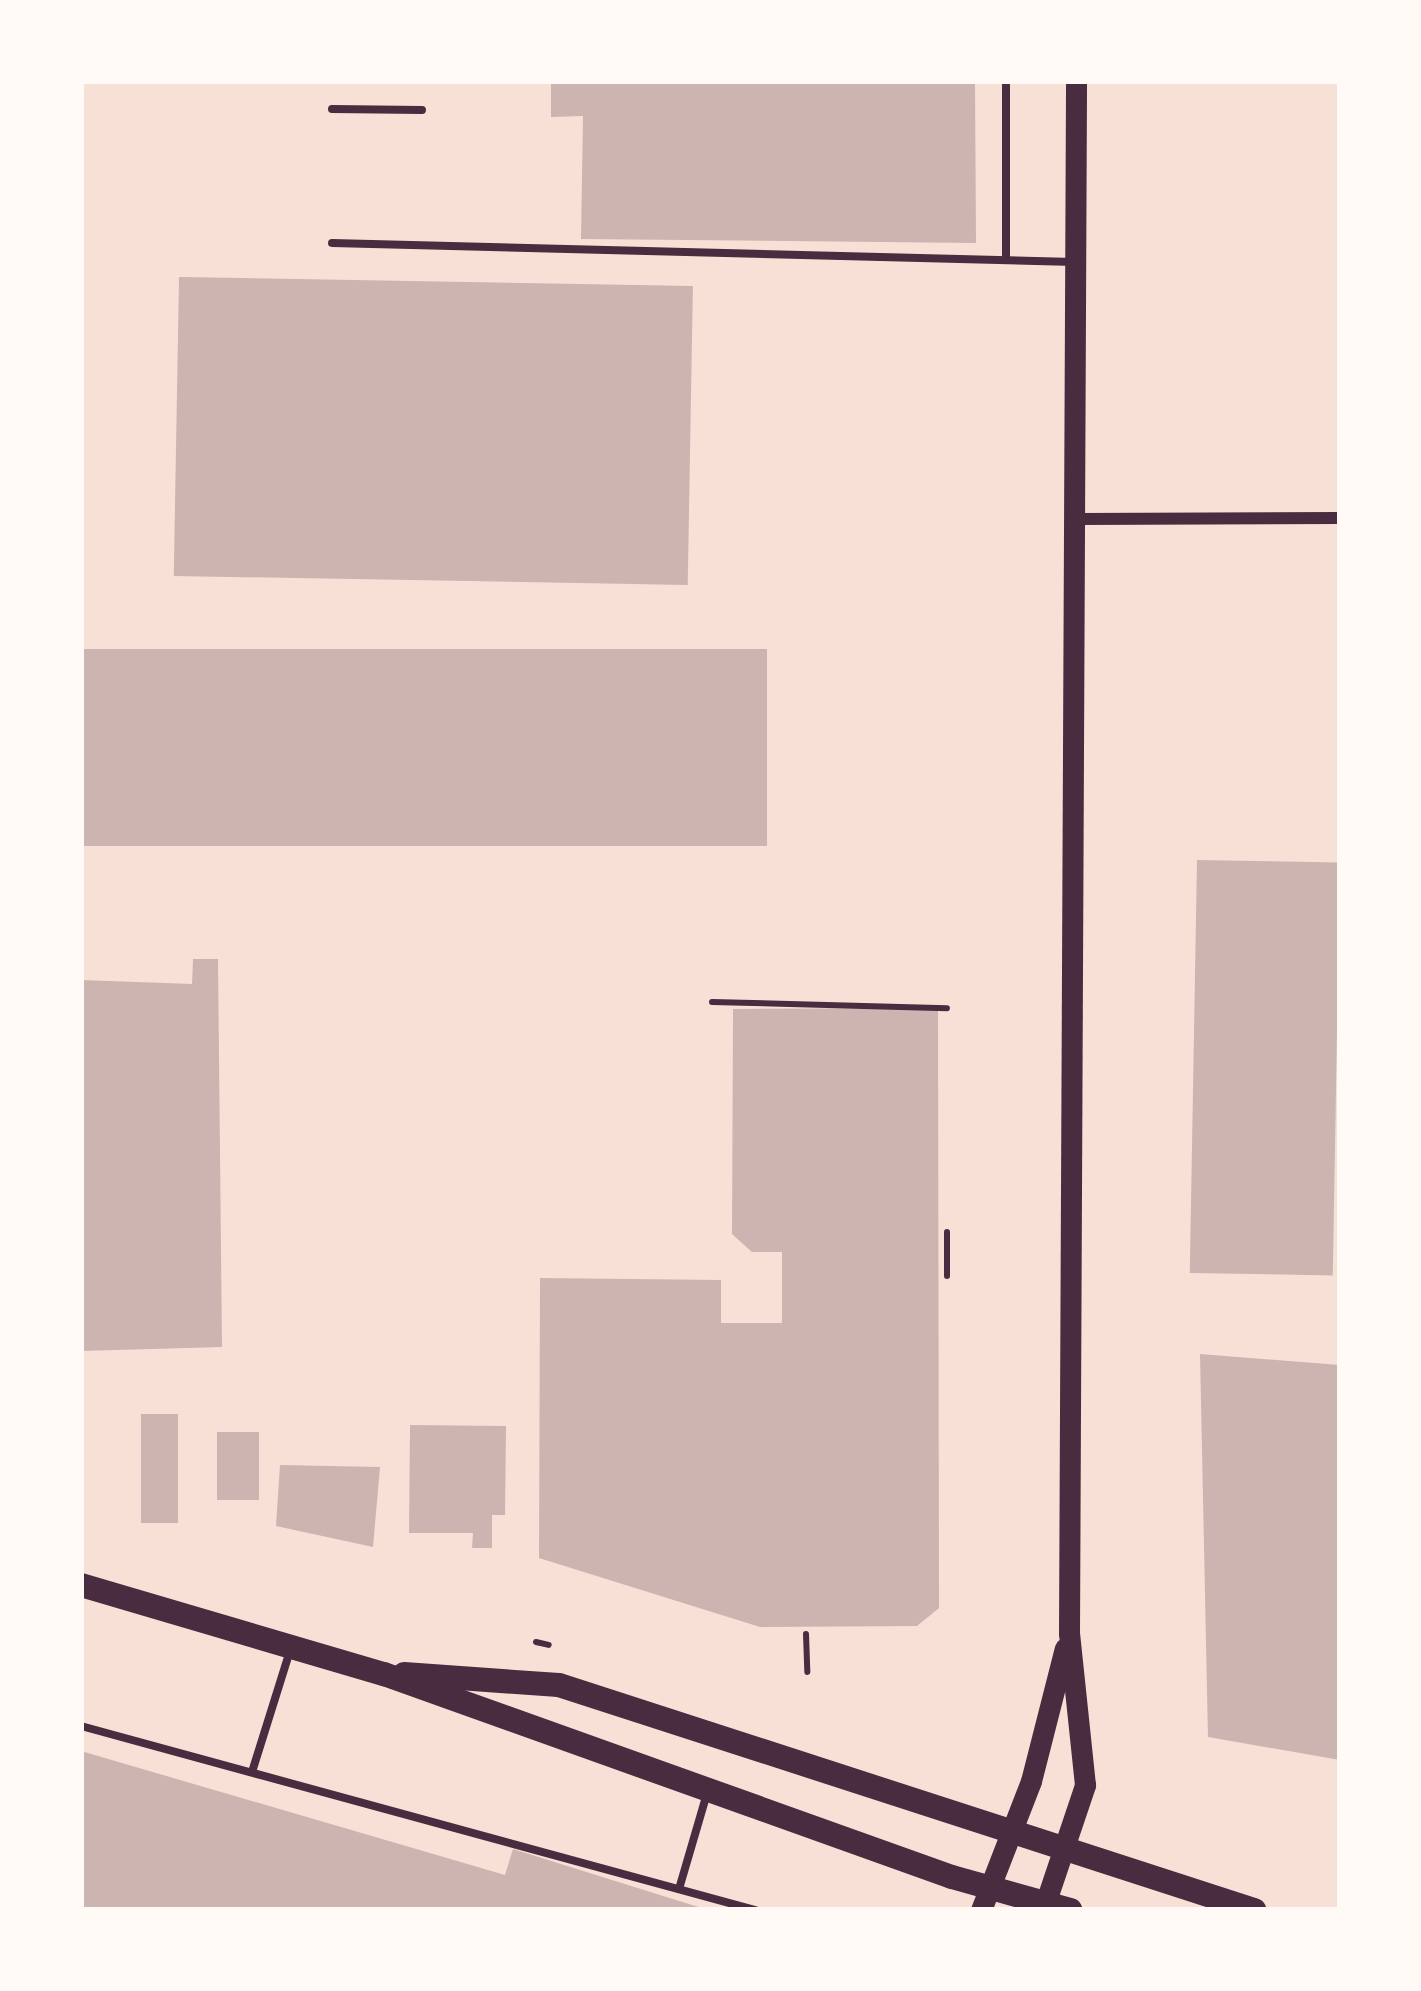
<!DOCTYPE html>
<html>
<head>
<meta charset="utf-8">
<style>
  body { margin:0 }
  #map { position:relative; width:1421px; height:1991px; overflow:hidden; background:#f7e1d7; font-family:"Playfair Display",serif }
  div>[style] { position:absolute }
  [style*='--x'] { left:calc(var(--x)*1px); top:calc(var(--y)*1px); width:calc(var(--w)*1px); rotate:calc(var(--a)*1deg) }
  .building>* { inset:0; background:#ccb4b1; transform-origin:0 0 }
  .path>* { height:6px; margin:-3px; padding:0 3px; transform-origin:3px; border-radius:3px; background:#4a2c40 }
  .service>* { height:8px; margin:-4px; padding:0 4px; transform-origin:4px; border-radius:4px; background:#4a2c40 }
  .minor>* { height:12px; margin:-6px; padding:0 6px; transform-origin:6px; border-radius:6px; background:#4a2c40 }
  .secondary>* { height:21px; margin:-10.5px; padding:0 10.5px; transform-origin:10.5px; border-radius:10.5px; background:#4a2c40 }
  .primary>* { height:24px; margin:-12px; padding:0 12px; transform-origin:12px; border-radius:12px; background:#4a2c40 }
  span { translate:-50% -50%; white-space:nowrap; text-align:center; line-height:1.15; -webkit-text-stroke:12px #fffaf5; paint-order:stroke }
  .frame { position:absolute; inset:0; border:84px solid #fffaf5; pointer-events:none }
</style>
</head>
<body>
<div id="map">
  <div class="building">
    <div style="clip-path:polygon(551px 81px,975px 81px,976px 243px,581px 239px,583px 116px,551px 117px)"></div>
    <div style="left:179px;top:277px;width:514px;height:299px;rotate:1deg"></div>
    <div style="left:81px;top:649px;width:686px;height:197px"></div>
    <div style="left:1197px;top:860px;width:143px;height:413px;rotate:1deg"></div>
    <div style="clip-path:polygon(193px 959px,218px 959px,222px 1347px,81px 1351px,81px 980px,192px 984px)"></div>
    <div style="clip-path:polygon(938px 1008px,939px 1608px,917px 1626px,760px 1627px,539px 1558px,540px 1278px,721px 1280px,721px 1323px,782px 1323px,782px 1252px,752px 1252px,732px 1234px,733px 1009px)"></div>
    <div style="clip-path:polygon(1200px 1354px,1340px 1365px,1340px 1760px,1208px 1737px)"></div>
    <div style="left:141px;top:1414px;width:37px;height:109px"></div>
    <div style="clip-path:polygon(410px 1425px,506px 1426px,505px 1515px,492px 1515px,492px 1548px,472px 1548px,473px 1533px,409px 1533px)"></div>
    <div style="left:217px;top:1432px;width:42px;height:68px"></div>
    <div style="clip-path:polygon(280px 1465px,380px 1467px,373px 1547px,276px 1526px)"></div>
    <div style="clip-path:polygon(81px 1751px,505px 1875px,513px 1849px,708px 1910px,81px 1910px)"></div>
  </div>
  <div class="path">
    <div style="--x:712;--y:1002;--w:235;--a:1.5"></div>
    <div style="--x:947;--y:1232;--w:44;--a:90"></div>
    <div style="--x:806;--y:1634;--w:38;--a:88"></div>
    <div style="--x:536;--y:1642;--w:13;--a:13"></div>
  </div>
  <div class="service">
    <div style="--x:332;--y:109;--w:90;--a:0.6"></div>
    <div style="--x:332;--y:243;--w:743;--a:1.46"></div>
    <div style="--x:1006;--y:259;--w:178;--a:-90"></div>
    <div style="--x:81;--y:1726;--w:699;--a:15.27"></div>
    <div style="--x:252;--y:1772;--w:127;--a:-72.6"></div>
    <div style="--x:679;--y:1889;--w:100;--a:-73.7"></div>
  </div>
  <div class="minor">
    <div style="--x:1078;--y:519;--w:262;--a:-0.2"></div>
  </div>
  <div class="secondary">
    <div style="--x:981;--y:1910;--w:138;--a:-68.8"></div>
    <div style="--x:1031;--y:1781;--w:137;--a:-75.7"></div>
    <div style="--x:1043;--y:1910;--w:132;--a:-71.4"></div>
    <div style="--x:1085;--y:1785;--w:153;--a:-96"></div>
    <div style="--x:1069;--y:1633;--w:1552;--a:-89.74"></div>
  </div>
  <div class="primary">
    <div style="--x:81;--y:1585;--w:316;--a:16.4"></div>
    <div style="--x:384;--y:1674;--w:603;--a:19.67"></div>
    <div style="--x:952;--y:1877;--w:123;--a:15.6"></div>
    <div style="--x:404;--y:1674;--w:155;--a:4.1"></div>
    <div style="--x:559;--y:1685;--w:731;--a:17.94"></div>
  </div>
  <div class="frame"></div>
</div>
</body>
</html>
